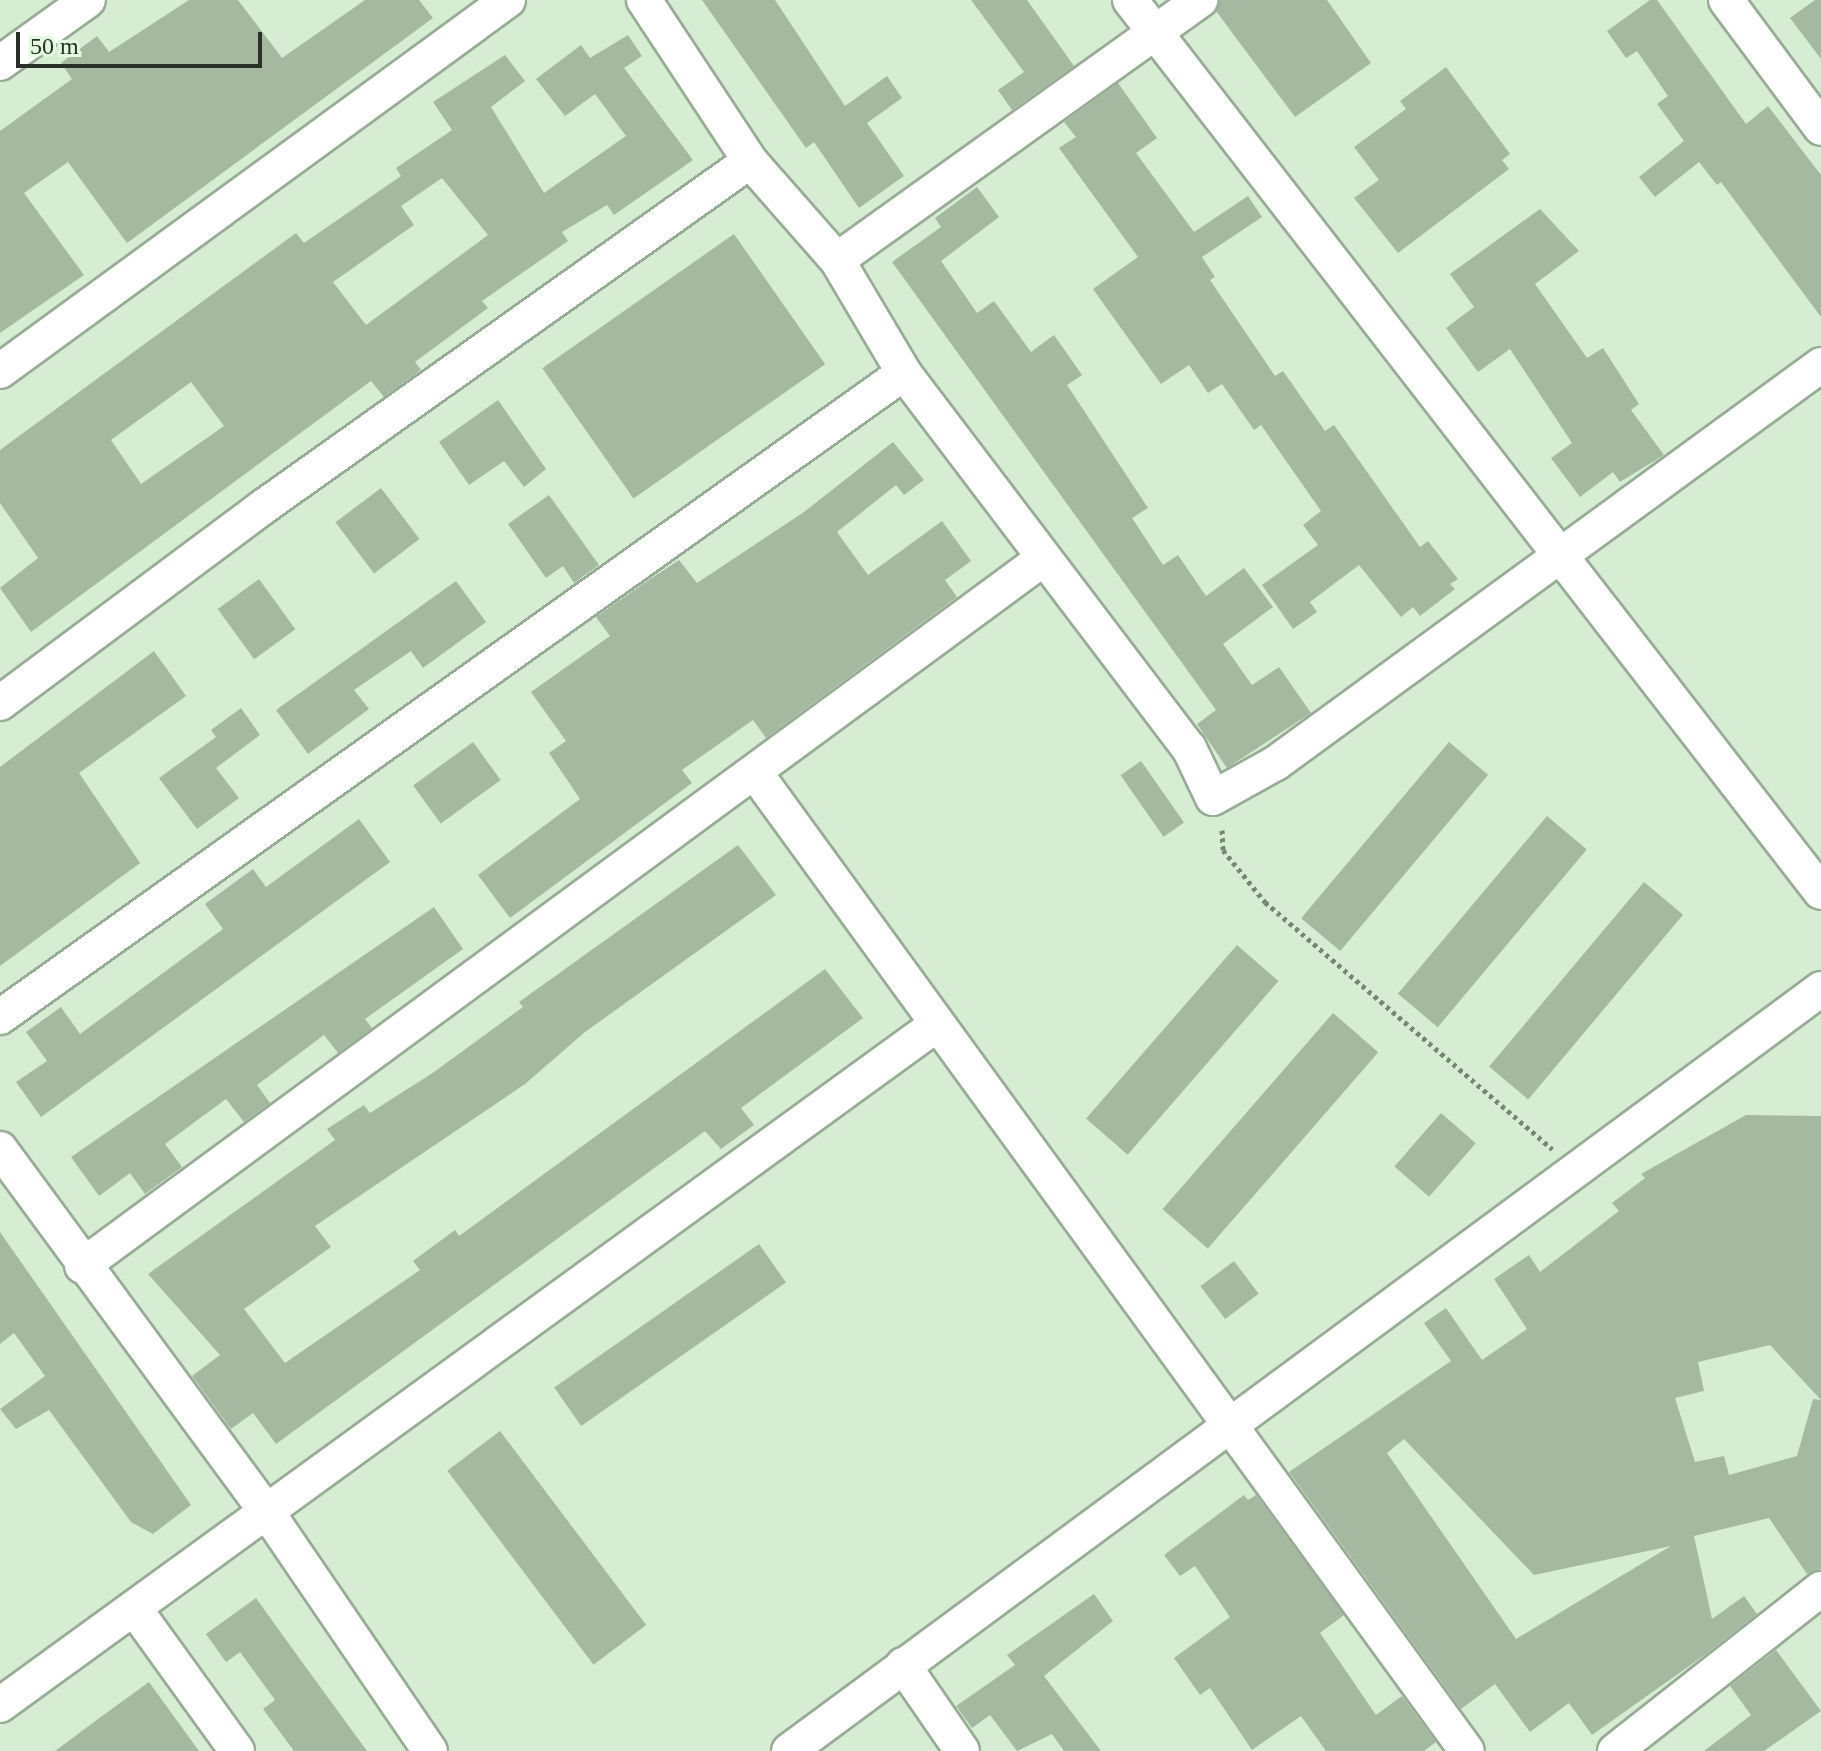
<!DOCTYPE html>
<html>
<head>
<meta charset="utf-8">
<style>
  body { margin:0 }
  #map { position:relative; width:1821px; height:1751px; overflow:hidden; background:#d6edd3; font-family:"Times New Roman",serif }
  div>[style] { position:absolute }
  .building>* { inset:0; background:#a4b9a0; transform-origin:0 0 }
  .path>* { height:5px; margin-top:-2.5px; transform-origin:0; background:repeating-linear-gradient(90deg,#778675 0 4px,transparent 0 8px) }
  .roads { filter:drop-shadow(2px 0 #97ac94) drop-shadow(-2px 0 #97ac94) drop-shadow(0 2px #97ac94) drop-shadow(0 -2px #97ac94) }
  .minor>* { height:34px; margin:-17px; padding:0 17px; transform-origin:17px; border-radius:17px; background:#fff }
  span { translate:-50% -50%; white-space:nowrap; text-align:center; line-height:1.15; -webkit-text-stroke:6px #e3fae0; paint-order:stroke }
  .scale { position:absolute; left:16px; top:32px; width:246px; height:36px; box-sizing:border-box; border:4px solid #283027; border-top:0; padding-left:10px; font-size:24px; line-height:28px; white-space:nowrap; color:#283027; -webkit-text-stroke:6px #e3fae0; paint-order:stroke }
</style>
</head>
<body>
<div id="map">
  <div class="building">
    <i style="clip-path:polygon(189px 0,238px 0,282px 58px,365px 0,419px 0,433px 18px,127px 243px,68px 162px,24px 193px,84px 275px,0 333px,0 131px,72px 79px,61px 63px,97px 36px,109px 52px)"></i>
    <i style="clip-path:polygon(702px 0,775px 0,845px 106px,887px 76px,902px 98px,867px 123px,904px 176px,859px 208px,814px 142px,806px 148px)"></i>
    <i style="clip-path:polygon(971px 0,1027px 0,1074px 66px,1012px 110px,998px 90px,1024px 72px)"></i>
    <i style="clip-path:polygon(1220px 0,1327px 0,1371px 63px,1295px 117px,1216px 11px)"></i>
    <i style="clip-path:polygon(1650px 0,1657px 0,1746px 124px,1768px 106px,1821px 175px,1821px 317px,1721px 182px,1717px 185px,1699px 162px,1655px 197px,1639px 177px,1684px 141px,1657px 104px,1668px 96px,1637px 51px,1626px 58px,1607px 31px)"></i>
    <i style="clip-path:polygon(1815px 0,1821px 0,1821px 59px,1790px 18px)"></i>
    <i style="clip-path:polygon(evenodd,628px 35px,642px 56px,624px 68px,693px 160px,614px 215px,607px 205px,562px 232px,568px 241px,482px 301px,488px 308px,415px 362px,421px 370px,384px 397px,371px 381px,31px 632px,0 588px,38px 558px,0 503px,0 450px,296px 233px,304px 243px,401px 176px,396px 168px,452px 130px,433px 102px,505px 55px,525px 81px,491px 107px,544px 193px,626px 136px,595px 94px,565px 116px,536px 79px,581px 45px,590px 58px,628px 35px,442px 178px,488px 235px,366px 325px,333px 282px,414px 225px,401px 206px,442px 178px,628px 35px,191px 382px,224px 426px,141px 484px,111px 440px,191px 382px)"></i>
    <i style="clip-path:polygon(1446px 67px,1510px 154px,1502px 160px,1509px 169px,1398px 253px,1354px 198px,1379px 180px,1354px 147px,1406px 109px,1400px 101px)"></i>
    <i style="clip-path:polygon(1118px 83px,1157px 138px,1136px 153px,1194px 232px,1248px 196px,1262px 217px,1202px 257px,1215px 277px,1210px 280px,1275px 376px,1283px 371px,1325px 431px,1334px 425px,1420px 547px,1428px 541px,1458px 579px,1450px 584px,1455px 589px,1420px 616px,1413px 607px,1401px 617px,1359px 565px,1310px 602px,1317px 612px,1293px 629px,1262px 585px,1318px 545px,1303px 525px,1321px 511px,1261px 425px,1254px 430px,1222px 384px,1208px 393px,1189px 365px,1161px 384px,1093px 289px,1138px 257px,1059px 148px,1076px 137px,1064px 122px)"></i>
    <i style="clip-path:polygon(977px 187px,999px 217px,941px 261px,977px 313px,994px 301px,1031px 352px,1054px 335px,1082px 375px,1067px 385px,1148px 508px,1132px 518px,1163px 565px,1178px 555px,1206px 596px,1244px 568px,1273px 607px,1223px 644px,1252px 685px,1279px 667px,1311px 713px,1227px 768px,1197px 724px,1216px 710px,892px 262px,941px 227px,935px 218px)"></i>
    <i style="clip-path:polygon(1540px 209px,1579px 251px,1535px 284px,1587px 358px,1603px 348px,1639px 404px,1631px 410px,1664px 455px,1620px 482px,1613px 472px,1580px 497px,1551px 458px,1572px 443px,1510px 349px,1478px 372px,1446px 328px,1474px 307px,1450px 274px)"></i>
    <i style="left:734px;top:234px;width:159px;height:234px;rotate:55deg"></i>
    <i style="clip-path:polygon(498px 400px,546px 469px,524px 487px,504px 461px,469px 485px,439px 442px)"></i>
    <i style="clip-path:polygon(893px 442px,924px 480px,904px 495px,896px 485px,837px 532px,868px 575px,942px 521px,971px 561px,945px 580px,957px 597px,766px 738px,753px 720px,682px 770px,692px 783px,510px 918px,478px 875px,580px 799px,549px 753px,566px 741px,531px 692px,610px 636px,596px 617px,647px 581px,679px 560px,697px 583px,804px 512px)"></i>
    <i style="left:381px;top:488px;width:64px;height:57px;rotate:53deg"></i>
    <i style="clip-path:polygon(549px 495px,599px 565px,574px 583px,563px 566px,546px 578px,508px 524px)"></i>
    <i style="left:259px;top:579px;width:62px;height:51px;rotate:54deg"></i>
    <i style="clip-path:polygon(456px 581px,486px 622px,423px 668px,411px 651px,354px 690px,369px 709px,308px 754px,276px 710px)"></i>
    <i style="clip-path:polygon(154px 651px,186px 696px,79px 773px,140px 863px,0 966px,0 767px)"></i>
    <i style="clip-path:polygon(241px 708px,260px 735px,216px 768px,239px 798px,197px 829px,159px 778px,216px 737px,211px 730px)"></i>
    <i style="left:473px;top:742px;width:47px;height:74px;rotate:54deg"></i>
    <i style="left:1449px;top:742px;width:51px;height:230px;rotate:40deg"></i>
    <i style="left:1141px;top:761px;width:75px;height:25px;rotate:55deg"></i>
    <i style="left:1547px;top:816px;width:52px;height:232px;rotate:40deg"></i>
    <i style="clip-path:polygon(359px 819px,390px 862px,41px 1117px,16px 1082px,47px 1061px,26px 1032px,61px 1007px,80px 1034px,223px 929px,205px 904px,253px 869px,266px 887px)"></i>
    <i style="clip-path:polygon(738px 845px,776px 895px,585px 1032px,525px 1084px,315px 1226px,331px 1247px,244px 1309px,285px 1363px,420px 1270px,413px 1261px,455px 1230px,459px 1236px,825px 969px,863px 1018px,741px 1108px,754px 1125px,721px 1149px,705px 1131px,276px 1444px,253px 1413px,231px 1429px,192px 1376px,220px 1355px,148px 1274px,335px 1140px,327px 1129px,364px 1105px,370px 1113px,434px 1072px,523px 1007px,519px 1002px)"></i>
    <i style="left:1644px;top:882px;width:51px;height:241px;rotate:40deg"></i>
    <i style="clip-path:polygon(434px 907px,463px 949px,365px 1019px,372px 1028px,338px 1053px,324px 1035px,257px 1085px,270px 1103px,244px 1122px,226px 1099px,165px 1144px,182px 1167px,145px 1194px,130px 1173px,99px 1196px,71px 1157px)"></i>
    <i style="left:1237px;top:945px;width:55px;height:230px;rotate:41deg"></i>
    <i style="left:1333px;top:1013px;width:60px;height:260px;rotate:41deg"></i>
    <i style="left:1441px;top:1113px;width:46px;height:71px;rotate:41deg"></i>
    <i style="clip-path:polygon(evenodd,1746px 1115px,1821px 1116px,1821px 1569px,1807px 1574px,1769px 1518px,1694px 1536px,1712px 1619px,1744px 1596px,1757px 1614px,1706px 1654px,1592px 1735px,1569px 1703px,1530px 1732px,1495px 1684px,1461px 1709px,1289px 1472px,1451px 1361px,1424px 1323px,1446px 1308px,1482px 1360px,1527px 1329px,1494px 1279px,1529px 1255px,1540px 1272px,1619px 1211px,1612px 1203px,1645px 1178px,1641px 1174px,1746px 1115px,1770px 1345px,1821px 1400px,1813px 1399px,1797px 1456px,1729px 1475px,1724px 1456px,1695px 1462px,1675px 1398px,1704px 1391px,1698px 1362px,1770px 1345px,1746px 1115px,1404px 1439px,1534px 1575px,1671px 1546px,1516px 1639px,1387px 1453px,1404px 1439px)"></i>
    <i style="clip-path:polygon(0 1232px,191px 1505px,153px 1534px,131px 1522px,49px 1410px,16px 1429px,0 1409px,45px 1376px,14px 1333px,0 1344px)"></i>
    <i style="left:759px;top:1244px;width:47px;height:250px;rotate:55deg"></i>
    <i style="left:1234px;top:1261px;width:41px;height:42px;rotate:53deg"></i>
    <i style="left:500px;top:1431px;width:243px;height:66px;rotate:53deg"></i>
    <i style="clip-path:polygon(1244px 1495px,1248px 1500px,1256px 1495px,1344px 1615px,1320px 1633px,1376px 1715px,1402px 1696px,1436px 1742px,1424px 1751px,1326px 1751px,1301px 1716px,1252px 1750px,1210px 1688px,1200px 1695px,1174px 1658px,1230px 1617px,1195px 1566px,1180px 1576px,1164px 1555px)"></i>
    <i style="clip-path:polygon(1094px 1594px,1113px 1621px,1044px 1676px,1101px 1751px,1064px 1751px,1052px 1734px,1017px 1751px,990px 1715px,972px 1728px,956px 1706px,1015px 1665px,1007px 1655px)"></i>
    <i style="clip-path:polygon(256px 1598px,302px 1662px,367px 1751px,294px 1751px,263px 1709px,275px 1700px,240px 1652px,226px 1662px,206px 1634px)"></i>
    <i style="clip-path:polygon(1776px 1650px,1821px 1711px,1764px 1751px,1704px 1751px,1751px 1715px,1730px 1686px)"></i>
    <i style="clip-path:polygon(149px 1682px,199px 1751px,55px 1751px,98px 1719px)"></i>
  </div>
  <div class="path">
    <i style="left:1222px;top:830px;width:20px;rotate:87deg"></i>
    <i style="left:1223px;top:850px;width:67px;rotate:51.1deg"></i>
    <i style="left:1265px;top:902px;width:379px;rotate:40.7deg"></i>
  </div>
  <div class="roads">
    <div class="minor">
      <i style="left:644px;top:0;width:193px;rotate:56.6deg"></i>
      <i style="left:750px;top:161px;width:132px;rotate:48.7deg"></i>
      <i style="left:837px;top:260px;width:131px;rotate:59.3deg"></i>
      <i style="left:904px;top:373px;width:471px;rotate:52.8deg"></i>
      <i style="left:1189px;top:748px;width:55px;rotate:64.4deg"></i>
      <i style="left:1213px;top:798px;width:72px;rotate:-29.1deg"></i>
      <i style="left:1276px;top:763px;width:675px;rotate:-36.14deg"></i>
      <i style="left:1130px;top:0;width:1128px;rotate:52.24deg"></i>
      <i style="left:1726px;top:0;width:159px;rotate:53.4deg"></i>
      <i style="left:0;top:63px;width:108px;rotate:-35.6deg"></i>
      <i style="left:837px;top:260px;width:447px;rotate:-35.6deg"></i>
      <i style="left:0;top:371px;width:629px;rotate:-36.14deg"></i>
      <i style="left:0;top:703px;width:328px;rotate:-36.7deg"></i>
      <i style="left:263px;top:507px;width:597px;rotate:-35.39deg"></i>
      <i style="left:756px;top:774px;width:1208px;rotate:53.96deg"></i>
      <i style="left:0;top:1017px;width:1110px;rotate:-35.47deg"></i>
      <i style="left:0;top:1149px;width:451px;rotate:53.7deg"></i>
      <i style="left:267px;top:1512px;width:289px;rotate:55.7deg"></i>
      <i style="left:82px;top:1266px;width:1194px;rotate:-36.35deg"></i>
      <i style="left:134px;top:1608px;width:176px;rotate:54.2deg"></i>
      <i style="left:903px;top:1665px;width:104px;rotate:55.5deg"></i>
      <i style="left:0;top:1705px;width:1157px;rotate:-36deg"></i>
      <i style="left:789px;top:1751px;width:1283px;rotate:-36.44deg"></i>
      <i style="left:1615px;top:1751px;width:262px;rotate:-38.2deg"></i>
    </div>
  </div>
  <div class="scale">50 m</div>
</div>
</body>
</html>
